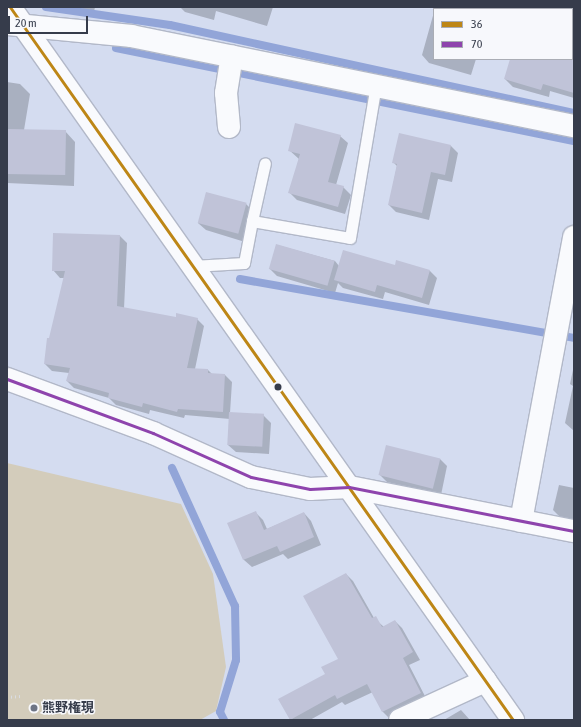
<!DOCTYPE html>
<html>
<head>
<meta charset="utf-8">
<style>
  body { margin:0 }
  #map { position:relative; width:581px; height:727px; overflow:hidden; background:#d4dcf0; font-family:"Asap Condensed","Noto Sans JP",sans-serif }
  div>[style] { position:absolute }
  .green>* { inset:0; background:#d3ccbb }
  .shadow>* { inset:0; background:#0003; transform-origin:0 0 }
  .stream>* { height:8px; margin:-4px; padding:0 4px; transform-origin:4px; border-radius:4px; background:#92a5d8 }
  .building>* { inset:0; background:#c0c3d8; transform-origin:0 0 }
  .path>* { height:2.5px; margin-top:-1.25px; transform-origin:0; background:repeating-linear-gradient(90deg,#d9dce2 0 1px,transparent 0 4px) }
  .roads { filter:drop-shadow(1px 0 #b2b8c8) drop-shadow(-1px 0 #b2b8c8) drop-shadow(0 1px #b2b8c8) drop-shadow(0 -1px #b2b8c8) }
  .service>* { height:11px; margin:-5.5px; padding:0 5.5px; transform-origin:5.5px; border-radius:5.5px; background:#f9fafd }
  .minor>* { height:22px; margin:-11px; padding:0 11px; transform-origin:11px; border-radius:11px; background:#f9fafd }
  .tertiary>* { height:22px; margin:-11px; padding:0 11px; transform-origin:11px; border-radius:11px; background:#f9fafd }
  .bus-1>* { height:3px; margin:-1.5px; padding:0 1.5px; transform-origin:1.5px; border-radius:1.5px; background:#bd8616 }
  .bus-2>* { height:3px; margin:-1.5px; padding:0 1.5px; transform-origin:1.5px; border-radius:1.5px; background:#8e44ad }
  .dots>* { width:11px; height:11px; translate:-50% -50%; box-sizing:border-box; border:2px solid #f7f8fc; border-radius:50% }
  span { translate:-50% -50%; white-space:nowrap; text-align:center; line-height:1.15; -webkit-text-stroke:3px #f7f8fc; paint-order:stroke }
  .poi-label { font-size:13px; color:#363c4b; font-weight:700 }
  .left { translate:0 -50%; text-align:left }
  .frame { position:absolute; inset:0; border:8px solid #363c4b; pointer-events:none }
  .legend { position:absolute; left:433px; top:8px; width:140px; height:52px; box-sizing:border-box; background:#f7f8fc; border:1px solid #aaadb5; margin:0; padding:5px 7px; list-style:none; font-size:12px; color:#363c4b }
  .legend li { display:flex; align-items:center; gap:8px; height:20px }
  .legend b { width:20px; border:1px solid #aaadb5 }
  .scale { position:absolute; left:8px; top:16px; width:80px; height:18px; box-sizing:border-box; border:2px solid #363c4b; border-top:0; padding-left:5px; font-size:12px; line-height:14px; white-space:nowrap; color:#363c4b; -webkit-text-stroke:3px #f7f8fc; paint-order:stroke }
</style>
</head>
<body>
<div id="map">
  <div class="green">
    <i style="clip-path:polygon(7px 463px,181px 504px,213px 574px,226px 667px,216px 711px,200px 720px,7px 720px)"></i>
  </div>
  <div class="shadow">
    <i style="clip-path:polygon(76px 7px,95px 7px,94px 12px)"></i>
    <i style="clip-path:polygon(180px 7px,273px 7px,267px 26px,216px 11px,214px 20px,185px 12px)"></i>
    <i style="left:436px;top:7px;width:65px;height:2px"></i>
    <i style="clip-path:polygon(563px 7px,574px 7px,574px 98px,550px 91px,549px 97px,513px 87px,505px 79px,511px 59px,572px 59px,572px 9px,563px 9px)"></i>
    <i style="clip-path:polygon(434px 12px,434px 59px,476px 59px,471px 75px,429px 63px,422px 55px)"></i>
    <i style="clip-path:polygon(7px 82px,20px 84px,30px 94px,24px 130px,65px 131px,75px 142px,74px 186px,7px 183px)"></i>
    <i style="clip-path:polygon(400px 134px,451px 146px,458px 153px,452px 182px,438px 179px,429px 220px,396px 212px,389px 205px,397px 166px,394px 163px)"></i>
    <i style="clip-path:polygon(340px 136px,348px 143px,336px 185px,343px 187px,351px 195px,345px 214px,297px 200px,290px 193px,299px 159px,289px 150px)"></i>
    <i style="clip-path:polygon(246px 204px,254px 212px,245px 242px,206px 230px,198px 223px)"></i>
    <i style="clip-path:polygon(54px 234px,120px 236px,127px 243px,124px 309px,176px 318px,197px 319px,204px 326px,195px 369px,208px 370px,212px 374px,225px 375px,232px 382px,230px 413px,263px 415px,271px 423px,269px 454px,236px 452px,228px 445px,230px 419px,185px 415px,184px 418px,150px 410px,149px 414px,116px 405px,109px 398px,74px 388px,67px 381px,69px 373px,52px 371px,45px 364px,65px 278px,60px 278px,53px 270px)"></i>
    <i style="clip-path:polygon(277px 245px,335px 261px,339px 266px,396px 266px,430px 271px,437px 278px,429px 305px,385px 292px,383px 299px,343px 288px,338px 283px,335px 293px,277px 276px,270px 269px)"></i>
    <i style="clip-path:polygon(574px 365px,574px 431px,565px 423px,573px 386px,570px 384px)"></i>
    <i style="clip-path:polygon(440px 459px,447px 466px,441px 495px,387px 482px,380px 475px)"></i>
    <i style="clip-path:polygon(559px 485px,574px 488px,574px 521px,561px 518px,553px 510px)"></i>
    <i style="clip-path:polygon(255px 512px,263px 520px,267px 529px,304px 513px,311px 521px,321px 545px,288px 559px,283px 554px,252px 567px,244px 560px,229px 524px)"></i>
    <i style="clip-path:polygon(346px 574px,353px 581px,374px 618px,384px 627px,395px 621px,402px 628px,420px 660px,409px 665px,427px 700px,390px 719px,382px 711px,373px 692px,345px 705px,342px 702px,310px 720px,291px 720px,340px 659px)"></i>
    <i style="clip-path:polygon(461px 710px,470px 720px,444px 720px)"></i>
  </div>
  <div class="stream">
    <i style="left:46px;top:7px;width:125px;rotate:8.3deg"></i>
    <i style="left:170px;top:25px;width:413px;rotate:12.3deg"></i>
    <i style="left:116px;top:48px;width:467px;rotate:11.5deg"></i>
    <i style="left:240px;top:279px;width:339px;rotate:10deg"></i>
    <i style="left:172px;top:468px;width:152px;rotate:65.5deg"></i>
    <i style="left:235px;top:606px;width:54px;rotate:88.9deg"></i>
    <i style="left:236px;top:660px;width:54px;rotate:107.1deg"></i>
    <i style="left:220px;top:712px;width:9px;rotate:63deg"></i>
  </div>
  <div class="building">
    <i style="clip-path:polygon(510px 59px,574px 59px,574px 93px,543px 84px,541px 90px,504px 79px)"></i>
    <i style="clip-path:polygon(295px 123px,341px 135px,328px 182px,344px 186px,338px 207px,288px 193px,300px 154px,288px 151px)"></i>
    <i style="left:7px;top:129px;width:59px;height:45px;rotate:1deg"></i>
    <i style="clip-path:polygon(399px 133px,451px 145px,445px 175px,431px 172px,422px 213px,388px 205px,397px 164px,392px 163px)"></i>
    <i style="left:206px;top:192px;width:42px;height:32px;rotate:15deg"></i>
    <i style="clip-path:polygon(53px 233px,120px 235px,117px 306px,176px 317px,176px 313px,198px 318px,187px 368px,208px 369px,208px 373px,225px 374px,223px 412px,178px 409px,177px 412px,143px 403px,142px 407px,108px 398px,109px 393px,66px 381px,70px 368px,44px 364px,47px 338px,49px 338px,65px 271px,52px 271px)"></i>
    <i style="left:276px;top:244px;width:61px;height:26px;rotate:16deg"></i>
    <i style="clip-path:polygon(343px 250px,395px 265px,396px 260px,430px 270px,422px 298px,377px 285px,375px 292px,334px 280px)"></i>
    <i style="left:229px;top:412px;width:35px;height:33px;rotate:3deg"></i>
    <i style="left:386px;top:445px;width:56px;height:31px;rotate:14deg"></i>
    <i style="clip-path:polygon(256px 511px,264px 530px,304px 512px,314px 537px,280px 552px,277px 546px,243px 560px,227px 523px)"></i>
    <i style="clip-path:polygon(346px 573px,372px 618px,376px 616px,382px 627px,395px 620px,413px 652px,403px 658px,421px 693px,382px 712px,367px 684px,337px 699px,335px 695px,290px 720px,278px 699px,325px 674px,321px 667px,338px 659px,303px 596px)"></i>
  </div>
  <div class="path">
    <i style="left:7px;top:697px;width:14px;rotate:-4deg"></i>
  </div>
  <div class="roads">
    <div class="service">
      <i style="left:252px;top:221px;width:59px;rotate:-77.4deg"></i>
      <i style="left:192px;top:266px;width:52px;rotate:-3.3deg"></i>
      <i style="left:244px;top:263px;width:43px;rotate:-79.2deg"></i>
      <i style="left:252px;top:221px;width:99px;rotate:9.8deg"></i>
      <i style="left:350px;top:238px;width:155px;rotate:-80.4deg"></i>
    </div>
    <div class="minor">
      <i style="left:7px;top:24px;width:125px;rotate:5.5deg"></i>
      <i style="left:131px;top:36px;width:452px;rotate:11.5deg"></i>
      <i style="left:229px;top:127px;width:34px;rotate:-95deg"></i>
      <i style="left:226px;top:93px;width:37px;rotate:-81deg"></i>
      <i style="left:7px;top:379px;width:156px;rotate:20.3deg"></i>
      <i style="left:153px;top:433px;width:107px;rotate:24.2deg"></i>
      <i style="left:251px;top:477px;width:60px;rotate:11.5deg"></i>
      <i style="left:310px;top:489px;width:39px;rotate:-3deg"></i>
      <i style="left:349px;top:487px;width:229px;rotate:11.1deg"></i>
      <i style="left:521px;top:521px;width:289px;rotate:-79.4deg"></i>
      <i style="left:400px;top:720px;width:94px;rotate:-24.6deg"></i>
    </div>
    <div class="tertiary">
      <i style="left:10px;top:7px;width:873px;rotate:54.8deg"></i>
    </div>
  </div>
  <div class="bus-1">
    <i style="left:10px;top:7px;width:873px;rotate:54.8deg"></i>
  </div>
  <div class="bus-2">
    <i style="left:7px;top:379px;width:156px;rotate:20.3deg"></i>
    <i style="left:153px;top:433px;width:107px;rotate:24.2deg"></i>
    <i style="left:251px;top:477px;width:60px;rotate:11.5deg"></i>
    <i style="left:310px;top:489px;width:39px;rotate:-3deg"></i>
    <i style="left:349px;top:487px;width:229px;rotate:11.1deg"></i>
  </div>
  <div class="dots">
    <i style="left:278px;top:387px;background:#363c4b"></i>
    <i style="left:34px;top:708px;background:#6d7485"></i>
  </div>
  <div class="poi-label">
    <span class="left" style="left:42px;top:708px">熊野権現</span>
  </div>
  <div class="frame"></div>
  <ul class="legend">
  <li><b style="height:5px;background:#bd8616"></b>36</li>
  <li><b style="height:5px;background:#8e44ad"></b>70</li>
  </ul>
  <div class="scale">20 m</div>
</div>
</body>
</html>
